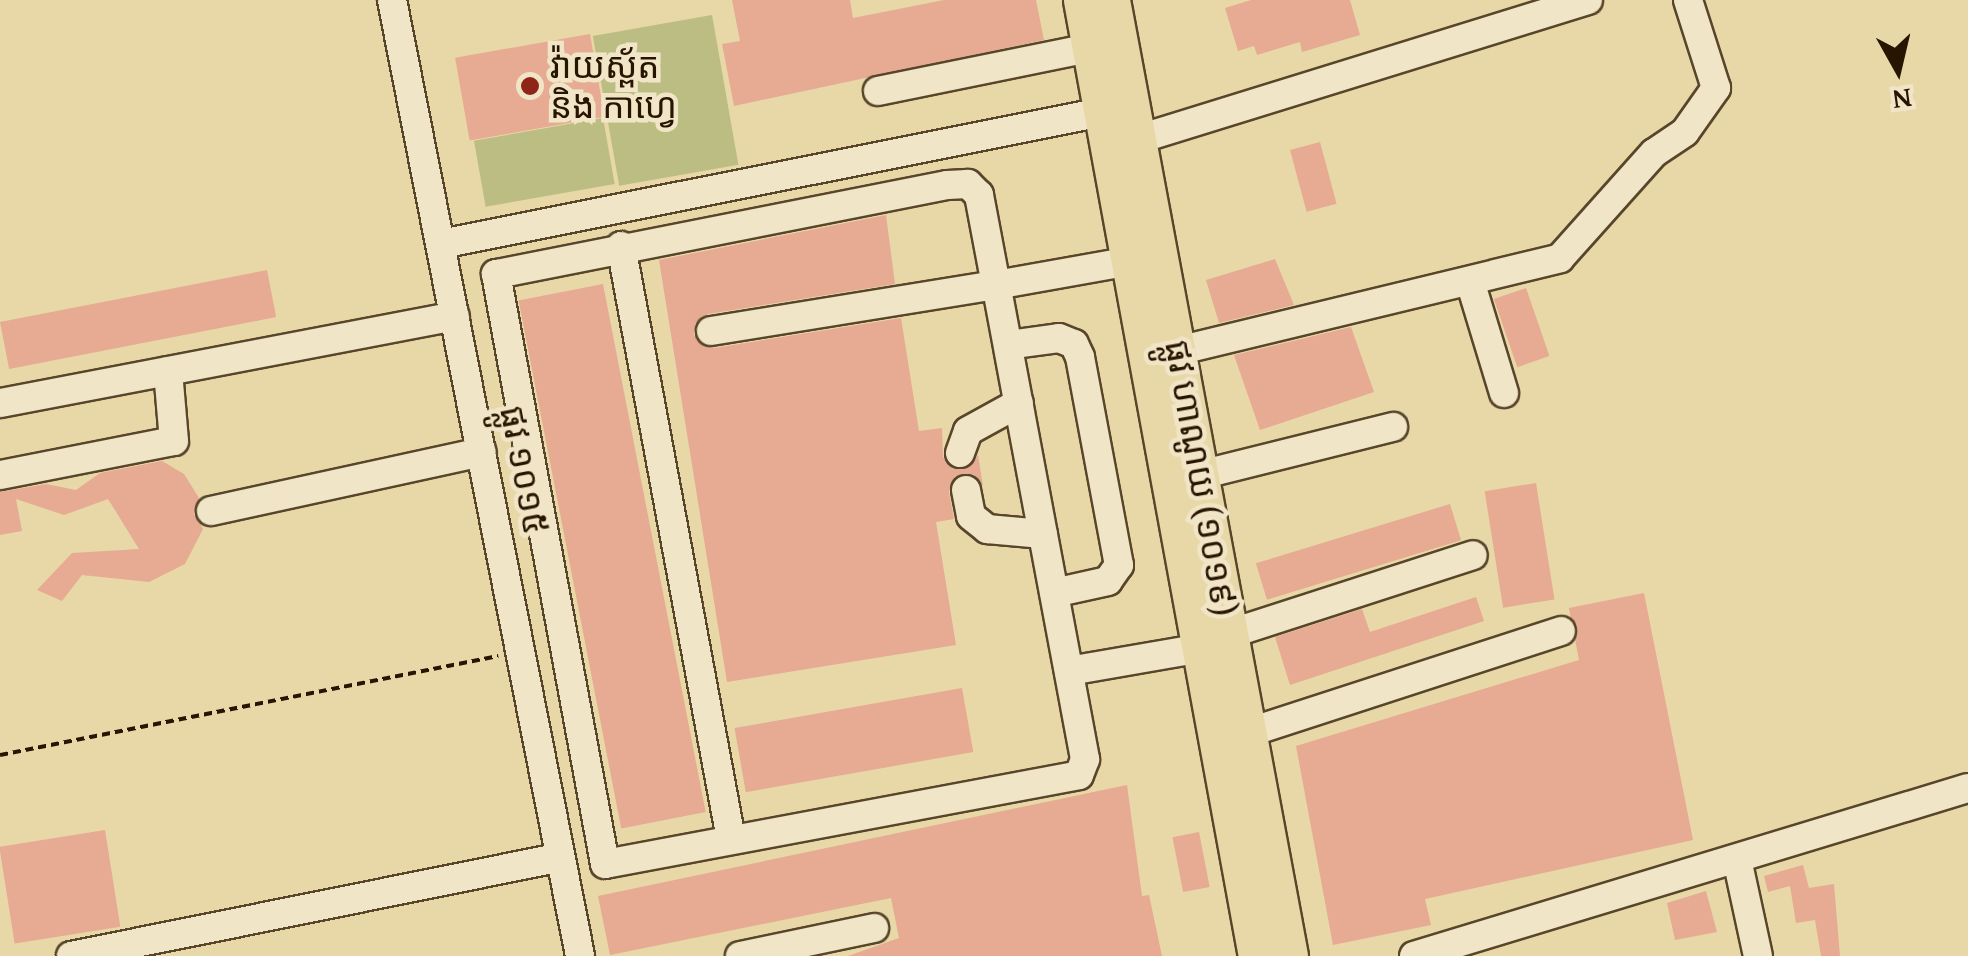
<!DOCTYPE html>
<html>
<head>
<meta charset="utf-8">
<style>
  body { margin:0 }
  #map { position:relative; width:1968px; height:956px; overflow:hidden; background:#e8d7a7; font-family:"Gentium Book Plus","Noto Sans Khmer",serif }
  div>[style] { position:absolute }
  .green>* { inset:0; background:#bbbd83; transform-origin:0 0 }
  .building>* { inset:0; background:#e6ab92; transform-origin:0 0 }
  .path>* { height:4px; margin-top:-2px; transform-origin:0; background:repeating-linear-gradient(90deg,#281501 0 8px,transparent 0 13px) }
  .roads { filter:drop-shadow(2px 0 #58462a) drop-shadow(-2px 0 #58462a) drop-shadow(0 2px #58462a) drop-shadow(0 -2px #58462a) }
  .minor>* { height:28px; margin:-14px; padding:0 14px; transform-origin:14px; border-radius:14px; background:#f0e5c6 }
  .major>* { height:35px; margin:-17.5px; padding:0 17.5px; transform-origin:17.5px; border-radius:17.5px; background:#e8d7a7 }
  .dots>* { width:28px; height:28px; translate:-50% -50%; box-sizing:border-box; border:5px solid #f0e5c6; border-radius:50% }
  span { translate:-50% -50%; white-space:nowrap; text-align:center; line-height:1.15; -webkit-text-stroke:9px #f0e5c6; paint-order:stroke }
  .poi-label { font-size:35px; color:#281501 }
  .left { translate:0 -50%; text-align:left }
  .street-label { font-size:35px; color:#281501 }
  .north { position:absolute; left:1848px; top:20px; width:100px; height:100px; -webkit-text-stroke:8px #f0e5c6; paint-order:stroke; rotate:172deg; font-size:28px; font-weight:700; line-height:40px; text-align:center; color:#281501 }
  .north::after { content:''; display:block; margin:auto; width:35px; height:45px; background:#281501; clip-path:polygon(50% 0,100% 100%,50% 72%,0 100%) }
</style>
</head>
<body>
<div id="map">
  <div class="green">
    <i style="left:712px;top:15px;width:152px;height:121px;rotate:80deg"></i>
    <i style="left:603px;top:118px;width:67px;height:131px;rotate:80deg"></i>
  </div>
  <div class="building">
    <i style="clip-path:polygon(732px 0,850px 0,853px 18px,944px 0,1036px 0,1044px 40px,734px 106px,722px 44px,740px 41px)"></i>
    <i style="clip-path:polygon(1251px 0,1350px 0,1360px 35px,1302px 52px,1300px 42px,1257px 55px,1254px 46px,1238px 51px,1225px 8px)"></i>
    <i style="left:590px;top:34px;width:84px;height:137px;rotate:80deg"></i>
    <i style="left:1320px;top:142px;width:64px;height:31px;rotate:75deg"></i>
    <i style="clip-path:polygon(886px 215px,895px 284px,708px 314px,695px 324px,694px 335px,714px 348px,901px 318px,919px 431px,942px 428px,943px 457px,953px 469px,970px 467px,978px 455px,983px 486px,973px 474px,955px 476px,949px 492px,954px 519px,936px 522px,956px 645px,727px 682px,659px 260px)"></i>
    <i style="clip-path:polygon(1275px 259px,1294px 305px,1219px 323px,1206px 280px)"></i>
    <i style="left:267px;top:270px;width:48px;height:272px;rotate:79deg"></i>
    <i style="left:603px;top:284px;width:538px;height:86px;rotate:79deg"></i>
    <i style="left:1526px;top:288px;width:72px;height:34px;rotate:71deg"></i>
    <i style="clip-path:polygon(1351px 327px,1374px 392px,1260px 430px,1234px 355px)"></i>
    <i style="clip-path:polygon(162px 461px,184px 474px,199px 498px,194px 514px,203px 529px,185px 564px,149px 582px,82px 575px,62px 601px,37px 590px,72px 553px,139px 549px,108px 499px,64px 515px,16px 499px,22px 531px,0 535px,0 492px,46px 484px,76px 490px,100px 473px)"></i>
    <i style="left:1536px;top:483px;width:118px;height:52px;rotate:81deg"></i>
    <i style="left:1450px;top:504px;width:38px;height:203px;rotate:73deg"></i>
    <i style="clip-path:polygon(1644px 593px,1693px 840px,1425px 899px,1431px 925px,1333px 945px,1296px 746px,1579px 660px,1569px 608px)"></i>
    <i style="clip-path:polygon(1476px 597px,1484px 621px,1290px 685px,1275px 637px,1362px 609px,1370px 632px)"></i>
    <i style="left:962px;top:688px;width:65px;height:231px;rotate:80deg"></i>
    <i style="clip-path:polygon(1127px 785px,1142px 896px,1149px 895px,1162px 956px,848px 956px,899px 938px,891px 898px,610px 955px,598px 896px)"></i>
    <i style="left:105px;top:830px;width:98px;height:107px;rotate:81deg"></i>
    <i style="left:1199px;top:832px;width:56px;height:27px;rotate:79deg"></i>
    <i style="clip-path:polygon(1803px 865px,1809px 888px,1834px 884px,1840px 956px,1821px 956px,1815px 920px,1796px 923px,1790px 886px,1768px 892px,1764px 876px)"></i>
    <i style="clip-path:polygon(1706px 891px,1717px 932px,1675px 940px,1667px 903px)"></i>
  </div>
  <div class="path">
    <i style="left:0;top:755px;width:508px;rotate:-11.24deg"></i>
  </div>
  <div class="roads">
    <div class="minor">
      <i style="left:392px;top:0;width:974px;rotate:78.87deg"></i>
      <i style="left:878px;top:91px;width:216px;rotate:-11.5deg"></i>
      <i style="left:1139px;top:139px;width:470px;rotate:-17.2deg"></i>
      <i style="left:441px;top:244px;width:674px;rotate:-11.29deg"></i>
      <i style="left:621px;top:246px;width:603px;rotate:79.49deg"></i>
      <i style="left:1470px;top:281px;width:117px;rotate:73.1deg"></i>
      <i style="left:711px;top:331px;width:289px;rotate:-9.2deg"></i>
      <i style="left:996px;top:285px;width:92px;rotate:-100.7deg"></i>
      <i style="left:979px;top:195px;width:16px;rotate:-135deg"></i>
      <i style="left:968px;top:184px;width:21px;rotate:177deg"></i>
      <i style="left:947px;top:185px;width:460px;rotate:168.8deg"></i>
      <i style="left:496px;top:274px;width:600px;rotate:79.53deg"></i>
      <i style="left:605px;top:864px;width:482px;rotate:-10.6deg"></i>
      <i style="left:1079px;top:775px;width:17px;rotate:-69deg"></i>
      <i style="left:1085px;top:759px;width:482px;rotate:-100.6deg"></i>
      <i style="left:996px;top:285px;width:154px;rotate:-10.1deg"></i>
      <i style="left:1008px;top:345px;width:51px;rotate:-7.8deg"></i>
      <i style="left:1059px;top:338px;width:16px;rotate:22deg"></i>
      <i style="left:1074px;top:344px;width:14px;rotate:65deg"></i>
      <i style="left:1080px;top:357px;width:212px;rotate:79.4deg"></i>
      <i style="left:1119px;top:565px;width:19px;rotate:125deg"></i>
      <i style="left:1108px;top:581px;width:55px;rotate:167.5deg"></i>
      <i style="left:1177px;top:351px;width:394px;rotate:-13.6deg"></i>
      <i style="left:1560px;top:258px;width:141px;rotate:-48.2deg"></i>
      <i style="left:1654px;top:153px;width:37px;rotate:-34deg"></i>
      <i style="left:1685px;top:132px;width:54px;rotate:-54.8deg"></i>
      <i style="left:1716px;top:88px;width:92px;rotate:-107.7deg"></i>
      <i style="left:0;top:403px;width:463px;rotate:-10.8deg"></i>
      <i style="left:960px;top:453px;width:23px;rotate:-70deg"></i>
      <i style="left:968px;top:431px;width:58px;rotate:-28.8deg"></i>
      <i style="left:0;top:475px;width:177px;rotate:-11.1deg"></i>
      <i style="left:174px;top:441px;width:70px;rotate:-94.9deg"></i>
      <i style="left:1200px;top:475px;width:199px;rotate:-14deg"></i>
      <i style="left:966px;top:490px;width:26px;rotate:79deg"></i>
      <i style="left:971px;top:516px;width:21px;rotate:39deg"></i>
      <i style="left:987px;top:529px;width:56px;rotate:5.1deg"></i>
      <i style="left:211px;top:511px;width:277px;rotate:-12.3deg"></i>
      <i style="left:1229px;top:634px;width:256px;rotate:-17.9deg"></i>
      <i style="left:1069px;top:671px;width:153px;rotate:-9.8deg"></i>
      <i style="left:1247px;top:733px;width:330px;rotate:-18deg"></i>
      <i style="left:1737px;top:859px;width:99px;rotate:77.8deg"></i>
      <i style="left:71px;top:956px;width:499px;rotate:-11.4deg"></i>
      <i style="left:740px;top:956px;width:137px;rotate:-11.8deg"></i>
      <i style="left:1414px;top:956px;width:579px;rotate:-16.87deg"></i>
    </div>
    <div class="major">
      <i style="left:1081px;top:0;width:972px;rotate:79.63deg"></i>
      <i style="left:1112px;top:0;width:972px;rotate:79.45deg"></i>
    </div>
  </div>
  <div class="dots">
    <i style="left:530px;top:86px;background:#8f2418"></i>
  </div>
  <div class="poi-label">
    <span class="left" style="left:550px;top:86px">វ៉ាយស្ព័ត<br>និង កាហ្វេ</span>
  </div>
  <div class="street-label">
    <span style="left:524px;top:470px;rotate:79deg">ផ្លូវ ១០១៥</span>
    <span style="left:1201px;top:478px;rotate:80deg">ផ្លូវ ហាណូយ (១០១៩)</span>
  </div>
  <div class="north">N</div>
</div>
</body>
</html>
